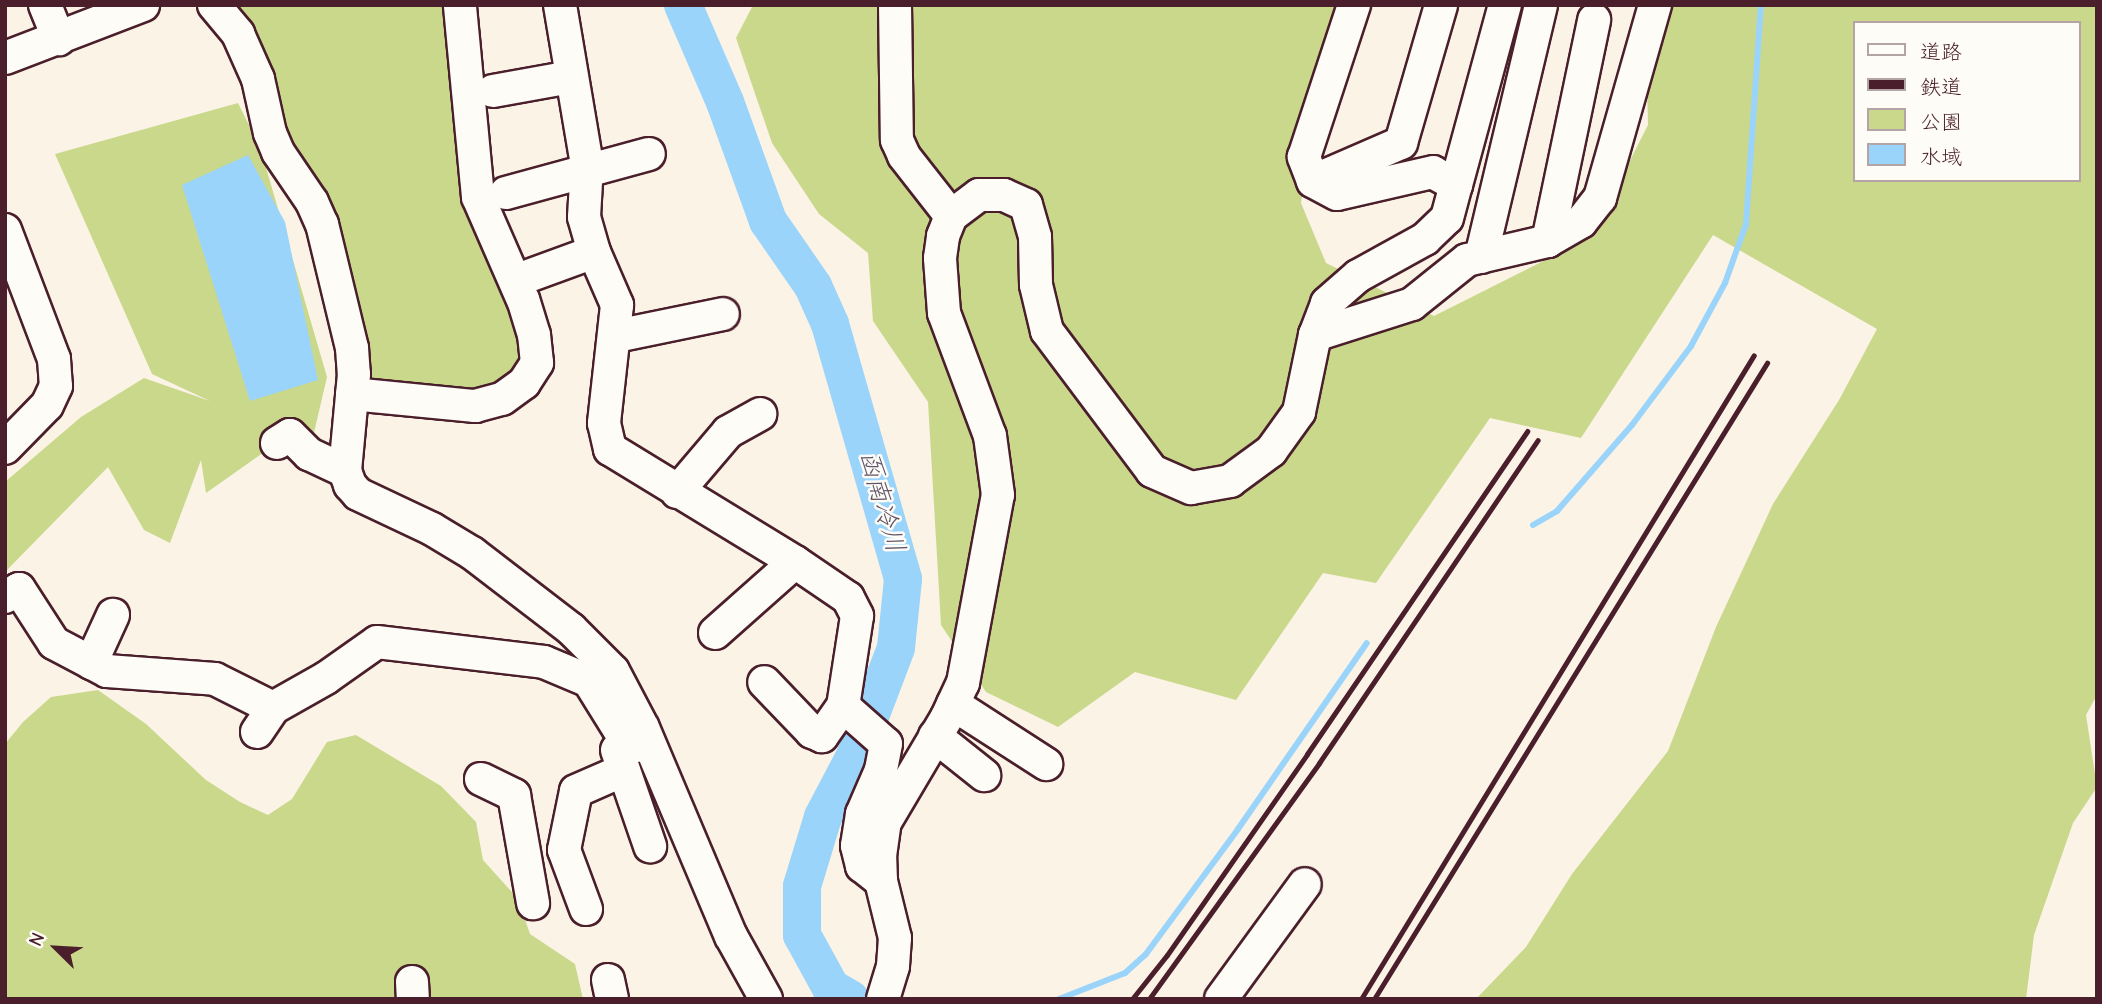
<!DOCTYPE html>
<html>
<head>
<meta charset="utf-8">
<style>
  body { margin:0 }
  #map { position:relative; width:2102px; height:1004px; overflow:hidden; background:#fbf3e6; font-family:"Comic Neue","Klee One",sans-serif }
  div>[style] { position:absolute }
  .green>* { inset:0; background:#cad88c }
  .water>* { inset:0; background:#9ad4fa }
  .stream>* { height:6px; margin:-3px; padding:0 3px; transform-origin:3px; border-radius:3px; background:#9ad4fa }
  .river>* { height:38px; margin:-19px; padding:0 19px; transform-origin:19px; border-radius:19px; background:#9ad4fa }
  .roads { filter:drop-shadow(2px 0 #4a1f2b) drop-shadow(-2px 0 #4a1f2b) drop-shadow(0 2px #4a1f2b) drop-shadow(0 -2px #4a1f2b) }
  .minor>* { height:32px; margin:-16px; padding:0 16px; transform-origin:16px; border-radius:16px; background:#fdfcf7 }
  .rail>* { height:5px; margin:-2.5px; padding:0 2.5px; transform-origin:2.5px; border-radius:2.5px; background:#4a1f2b }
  span { translate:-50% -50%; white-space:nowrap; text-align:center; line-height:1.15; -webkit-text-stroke:5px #fdfcf7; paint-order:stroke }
  .water-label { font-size:26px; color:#625569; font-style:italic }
  .frame { position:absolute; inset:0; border:7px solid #4a1f2b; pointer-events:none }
  .legend { position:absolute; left:1853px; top:21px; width:228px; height:161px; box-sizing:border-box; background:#fdfcf7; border:2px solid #b5a4a5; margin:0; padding:9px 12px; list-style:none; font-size:21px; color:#4a1f2b }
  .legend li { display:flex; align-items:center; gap:14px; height:35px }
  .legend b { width:35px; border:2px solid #b5a4a5 }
  .north { position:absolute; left:21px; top:913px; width:70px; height:70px; -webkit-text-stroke:5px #fdfcf7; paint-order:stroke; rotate:294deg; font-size:19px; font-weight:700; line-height:28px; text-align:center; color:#4a1f2b }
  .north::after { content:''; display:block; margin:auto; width:24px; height:32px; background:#4a1f2b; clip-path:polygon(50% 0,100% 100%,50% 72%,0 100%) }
</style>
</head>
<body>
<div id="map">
  <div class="green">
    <i style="clip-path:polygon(212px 5px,457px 5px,466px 71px,519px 316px,527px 371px,475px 406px,353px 382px,320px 195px,266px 92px)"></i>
    <i style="clip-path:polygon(evenodd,753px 5px,1340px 5px,1323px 47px,1301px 203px,1326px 263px,1434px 316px,1591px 237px,1648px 125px,1645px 5px,2097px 5px,2097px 695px,2086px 715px,2097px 787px,2073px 823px,2034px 935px,2026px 999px,1476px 999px,1526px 947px,1572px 874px,1668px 751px,1716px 627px,1773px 504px,1839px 400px,1877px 329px,1713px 235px,1581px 438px,1490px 418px,1376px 583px,1323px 573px,1236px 700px,1135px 672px,1058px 727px,986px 692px,941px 625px,928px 402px,873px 321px,868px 253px,819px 214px,772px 143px,736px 38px,753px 5px,1855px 23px,2079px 23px,2079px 180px,1855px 180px,1855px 23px)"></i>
    <i style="clip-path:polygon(238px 103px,260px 147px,327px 377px,309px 454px,277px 443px,206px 493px,201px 460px,170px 543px,144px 530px,108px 467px,5px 572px,5px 482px,81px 417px,144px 378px,210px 401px,152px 374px,55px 154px)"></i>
    <i style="clip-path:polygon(98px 690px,146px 724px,206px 780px,240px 802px,268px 815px,292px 799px,327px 742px,356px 735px,441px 786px,476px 822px,483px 860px,518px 899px,530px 934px,575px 964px,583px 999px,5px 999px,5px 744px,23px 722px,51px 697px)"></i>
  </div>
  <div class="water">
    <i style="clip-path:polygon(248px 155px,285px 222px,318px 380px,250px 401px,182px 185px)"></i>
  </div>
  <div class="stream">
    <i style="left:1533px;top:525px;width:28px;rotate:-30deg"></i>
    <i style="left:1557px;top:511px;width:114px;rotate:-48.9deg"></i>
    <i style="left:1632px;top:425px;width:99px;rotate:-53.2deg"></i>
    <i style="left:1691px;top:346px;width:72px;rotate:-61.6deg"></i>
    <i style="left:1725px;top:283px;width:63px;rotate:-70.4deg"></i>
    <i style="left:1746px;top:224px;width:220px;rotate:-86.1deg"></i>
    <i style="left:1059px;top:999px;width:71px;rotate:-21.5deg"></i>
    <i style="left:1125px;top:973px;width:28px;rotate:-42deg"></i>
    <i style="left:1146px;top:954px;width:155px;rotate:-53.6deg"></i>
    <i style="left:1238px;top:829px;width:226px;rotate:-55.3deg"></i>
  </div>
  <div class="river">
    <i style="left:683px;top:5px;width:106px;rotate:66.6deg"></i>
    <i style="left:725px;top:102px;width:127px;rotate:70.1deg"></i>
    <i style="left:768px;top:221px;width:79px;rotate:55.3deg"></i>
    <i style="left:813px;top:286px;width:42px;rotate:65.9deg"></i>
    <i style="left:830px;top:324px;width:265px;rotate:74deg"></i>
    <i style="left:903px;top:579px;width:69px;rotate:95.8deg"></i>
    <i style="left:896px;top:648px;width:116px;rotate:110.8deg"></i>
    <i style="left:855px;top:756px;width:69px;rotate:117.7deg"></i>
    <i style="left:823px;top:817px;width:72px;rotate:106.9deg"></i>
    <i style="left:802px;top:886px;width:49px;rotate:90deg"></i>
    <i style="left:802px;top:935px;width:60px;rotate:61.3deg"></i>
    <i style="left:831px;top:988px;width:22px;rotate:30deg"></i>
  </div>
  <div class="roads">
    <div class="minor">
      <i style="left:45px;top:5px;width:37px;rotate:68deg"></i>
      <i style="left:214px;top:5px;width:38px;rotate:50deg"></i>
      <i style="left:238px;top:34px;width:49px;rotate:66deg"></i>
      <i style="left:258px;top:79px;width:55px;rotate:77.5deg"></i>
      <i style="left:270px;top:133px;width:21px;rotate:67deg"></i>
      <i style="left:278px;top:152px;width:60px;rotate:55.8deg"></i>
      <i style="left:312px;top:202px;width:24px;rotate:66deg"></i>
      <i style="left:322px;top:224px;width:128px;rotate:76.4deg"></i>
      <i style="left:352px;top:348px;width:26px;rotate:86deg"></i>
      <i style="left:354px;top:374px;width:97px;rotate:95.3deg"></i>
      <i style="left:345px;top:471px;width:15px;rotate:70deg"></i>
      <i style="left:350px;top:485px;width:12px;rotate:48deg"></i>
      <i style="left:358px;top:494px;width:82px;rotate:25.3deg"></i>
      <i style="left:432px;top:529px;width:47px;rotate:31deg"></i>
      <i style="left:472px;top:553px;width:125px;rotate:37.5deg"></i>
      <i style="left:571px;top:629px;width:59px;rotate:45deg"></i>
      <i style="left:613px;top:671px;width:64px;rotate:62.2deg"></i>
      <i style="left:643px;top:728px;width:226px;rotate:67.1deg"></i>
      <i style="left:731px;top:936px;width:72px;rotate:60.9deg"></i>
      <i style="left:560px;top:5px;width:162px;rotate:80.4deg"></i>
      <i style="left:587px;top:165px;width:52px;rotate:93.3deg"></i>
      <i style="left:584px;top:217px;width:36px;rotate:74deg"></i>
      <i style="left:594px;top:252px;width:58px;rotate:66.5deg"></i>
      <i style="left:617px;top:305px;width:119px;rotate:96.3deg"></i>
      <i style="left:604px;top:423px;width:27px;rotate:77deg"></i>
      <i style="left:610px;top:449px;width:217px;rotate:31.4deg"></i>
      <i style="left:795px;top:562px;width:64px;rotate:34.2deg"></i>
      <i style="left:848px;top:598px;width:20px;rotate:63deg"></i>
      <i style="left:857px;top:616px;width:91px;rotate:98.8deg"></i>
      <i style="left:843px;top:706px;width:37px;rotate:125deg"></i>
      <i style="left:822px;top:736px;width:11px;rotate:-158deg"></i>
      <i style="left:812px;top:732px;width:69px;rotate:-133.8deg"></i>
      <i style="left:895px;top:5px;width:135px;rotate:89.2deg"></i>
      <i style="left:897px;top:140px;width:17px;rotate:66deg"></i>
      <i style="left:904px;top:156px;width:76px;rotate:51.9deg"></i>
      <i style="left:5px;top:58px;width:148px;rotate:-21deg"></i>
      <i style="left:493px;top:91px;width:79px;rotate:-10.2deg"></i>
      <i style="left:1313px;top:181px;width:96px;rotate:-23.4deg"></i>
      <i style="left:1401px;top:143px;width:144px;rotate:-73.8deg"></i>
      <i style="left:1456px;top:185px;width:187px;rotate:-74.8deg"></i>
      <i style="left:506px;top:193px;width:148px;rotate:-15.3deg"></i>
      <i style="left:5px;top:230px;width:138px;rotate:69.2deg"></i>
      <i style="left:54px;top:359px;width:27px;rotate:86deg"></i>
      <i style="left:56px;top:386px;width:21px;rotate:115deg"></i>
      <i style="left:47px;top:405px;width:60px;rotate:134.3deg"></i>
      <i style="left:1548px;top:241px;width:226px;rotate:-78.2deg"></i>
      <i style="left:1481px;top:257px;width:259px;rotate:-76.6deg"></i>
      <i style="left:531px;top:275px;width:67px;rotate:-20.1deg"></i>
      <i style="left:1315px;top:335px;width:102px;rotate:-17.7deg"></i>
      <i style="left:1412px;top:304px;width:70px;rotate:-38.7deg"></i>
      <i style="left:1467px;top:260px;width:83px;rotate:-13.2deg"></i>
      <i style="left:1548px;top:241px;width:38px;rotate:-30deg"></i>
      <i style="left:1581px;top:222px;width:31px;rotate:-52deg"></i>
      <i style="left:1600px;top:198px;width:201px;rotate:-74.1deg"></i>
      <i style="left:616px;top:336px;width:109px;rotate:-11.6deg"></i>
      <i style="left:352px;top:394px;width:124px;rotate:5.6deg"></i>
      <i style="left:475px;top:406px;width:28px;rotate:-15deg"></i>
      <i style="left:502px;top:399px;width:27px;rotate:-36deg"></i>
      <i style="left:524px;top:383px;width:24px;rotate:-57deg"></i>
      <i style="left:537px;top:363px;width:28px;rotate:-96deg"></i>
      <i style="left:534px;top:335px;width:37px;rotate:-107deg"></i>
      <i style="left:523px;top:300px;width:112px;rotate:-113.6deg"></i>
      <i style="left:478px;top:197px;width:193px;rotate:-95.4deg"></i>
      <i style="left:277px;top:443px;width:15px;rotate:-32deg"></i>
      <i style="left:290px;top:435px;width:27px;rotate:45deg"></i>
      <i style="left:309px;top:454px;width:40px;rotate:25deg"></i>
      <i style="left:677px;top:492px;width:79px;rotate:-49.6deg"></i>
      <i style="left:728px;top:432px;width:37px;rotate:-29deg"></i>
      <i style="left:5px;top:597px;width:16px;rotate:-30deg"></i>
      <i style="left:19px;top:589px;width:64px;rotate:57.1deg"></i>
      <i style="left:54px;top:643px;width:60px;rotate:27.8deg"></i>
      <i style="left:107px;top:671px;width:108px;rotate:4.2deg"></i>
      <i style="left:215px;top:679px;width:65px;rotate:26.6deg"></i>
      <i style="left:273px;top:708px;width:61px;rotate:-29.5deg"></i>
      <i style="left:326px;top:678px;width:62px;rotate:-35.2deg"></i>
      <i style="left:377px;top:642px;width:168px;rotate:6.8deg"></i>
      <i style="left:544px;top:662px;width:49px;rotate:22.9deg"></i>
      <i style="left:589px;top:681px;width:78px;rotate:58.2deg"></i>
      <i style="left:630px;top:747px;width:18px;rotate:-9deg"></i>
      <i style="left:715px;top:633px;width:107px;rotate:-41.6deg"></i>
      <i style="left:91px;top:663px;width:53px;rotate:-65.4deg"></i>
      <i style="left:953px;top:704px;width:111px;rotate:32.8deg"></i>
      <i style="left:843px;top:706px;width:57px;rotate:41.5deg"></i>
      <i style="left:886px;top:744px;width:26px;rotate:101deg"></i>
      <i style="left:881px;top:770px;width:48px;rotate:113.4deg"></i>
      <i style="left:862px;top:814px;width:32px;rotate:99deg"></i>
      <i style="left:857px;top:846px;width:21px;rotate:76deg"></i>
      <i style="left:862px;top:866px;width:24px;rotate:38deg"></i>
      <i style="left:257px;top:732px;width:29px;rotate:-56deg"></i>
      <i style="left:935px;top:736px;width:63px;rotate:38.5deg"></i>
      <i style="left:617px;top:750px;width:102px;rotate:71deg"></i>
      <i style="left:481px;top:779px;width:37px;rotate:26deg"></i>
      <i style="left:514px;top:795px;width:110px;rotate:80deg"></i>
      <i style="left:586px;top:909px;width:63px;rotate:-110.4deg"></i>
      <i style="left:564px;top:850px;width:60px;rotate:-78.5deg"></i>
      <i style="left:576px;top:791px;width:52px;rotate:-23.6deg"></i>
      <i style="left:608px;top:980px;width:19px;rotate:78deg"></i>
      <i style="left:412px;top:982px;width:17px;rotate:87deg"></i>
      <i style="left:883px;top:999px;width:34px;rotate:-73deg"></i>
      <i style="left:893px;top:966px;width:28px;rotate:-86deg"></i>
      <i style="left:895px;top:938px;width:59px;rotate:-103.8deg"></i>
      <i style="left:881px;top:881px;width:25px;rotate:-92deg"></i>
      <i style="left:880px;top:856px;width:34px;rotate:-82deg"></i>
      <i style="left:885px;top:822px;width:122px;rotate:-59.4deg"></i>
      <i style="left:947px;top:717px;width:38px;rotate:-65deg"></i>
      <i style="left:963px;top:683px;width:191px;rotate:-79.5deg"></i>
      <i style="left:998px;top:495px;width:60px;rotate:-97.7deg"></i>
      <i style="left:990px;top:436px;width:131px;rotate:-110.5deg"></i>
      <i style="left:944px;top:313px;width:55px;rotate:-94.2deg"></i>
      <i style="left:940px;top:258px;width:22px;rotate:-82deg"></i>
      <i style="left:943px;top:236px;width:22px;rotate:-68deg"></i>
      <i style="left:951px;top:216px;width:35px;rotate:-37deg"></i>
      <i style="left:979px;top:195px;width:25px"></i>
      <i style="left:1004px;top:195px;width:24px;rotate:24deg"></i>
      <i style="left:1026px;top:205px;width:33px;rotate:74deg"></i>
      <i style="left:1035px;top:237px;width:48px;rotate:88.8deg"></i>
      <i style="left:1036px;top:285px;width:47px;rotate:76.6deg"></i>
      <i style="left:1047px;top:331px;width:175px;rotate:53.1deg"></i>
      <i style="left:1152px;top:471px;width:43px;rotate:23.6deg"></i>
      <i style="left:1191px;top:488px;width:40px;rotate:-10deg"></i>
      <i style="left:1230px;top:481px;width:51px;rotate:-36.2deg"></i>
      <i style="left:1271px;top:451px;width:48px;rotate:-54.3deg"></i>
      <i style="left:1299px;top:412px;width:79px;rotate:-78.3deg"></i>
      <i style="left:1315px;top:335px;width:34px;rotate:-69deg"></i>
      <i style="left:1327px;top:303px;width:41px;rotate:-41.1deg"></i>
      <i style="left:1358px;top:276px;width:77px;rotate:-28.9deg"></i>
      <i style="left:1425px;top:239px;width:30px;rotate:-44deg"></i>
      <i style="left:1447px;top:218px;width:34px;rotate:-75deg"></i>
      <i style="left:1456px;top:185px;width:26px;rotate:-151deg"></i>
      <i style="left:1433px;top:172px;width:98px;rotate:167.1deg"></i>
      <i style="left:1337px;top:194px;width:27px;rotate:-152deg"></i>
      <i style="left:1313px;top:181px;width:26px;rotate:-111deg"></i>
      <i style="left:1304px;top:157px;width:160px;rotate:-71.8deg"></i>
      <i style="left:1221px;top:999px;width:142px;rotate:-53.9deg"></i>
    </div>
  </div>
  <div class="rail">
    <i style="left:1132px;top:999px;width:56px;rotate:-51.5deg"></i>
    <i style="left:1167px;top:955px;width:245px;rotate:-55.1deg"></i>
    <i style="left:1307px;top:754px;width:391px;rotate:-55.7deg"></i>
    <i style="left:1149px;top:999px;width:291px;rotate:-54.2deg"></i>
    <i style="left:1319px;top:763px;width:390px;rotate:-55.9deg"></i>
    <i style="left:1361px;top:999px;width:754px;rotate:-58.61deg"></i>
    <i style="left:1374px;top:999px;width:748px;rotate:-58.29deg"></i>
  </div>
  <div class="water-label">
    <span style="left:881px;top:502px;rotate:74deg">函南冷川</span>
  </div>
  <div class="frame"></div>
  <ul class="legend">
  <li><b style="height:9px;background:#fdfcf7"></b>道路</li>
  <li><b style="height:9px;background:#4a1f2b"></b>鉄道</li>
  <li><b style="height:19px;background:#cad88c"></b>公園</li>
  <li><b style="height:19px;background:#9ad4fa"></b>水域</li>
  </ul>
  <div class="north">N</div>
</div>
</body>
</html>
